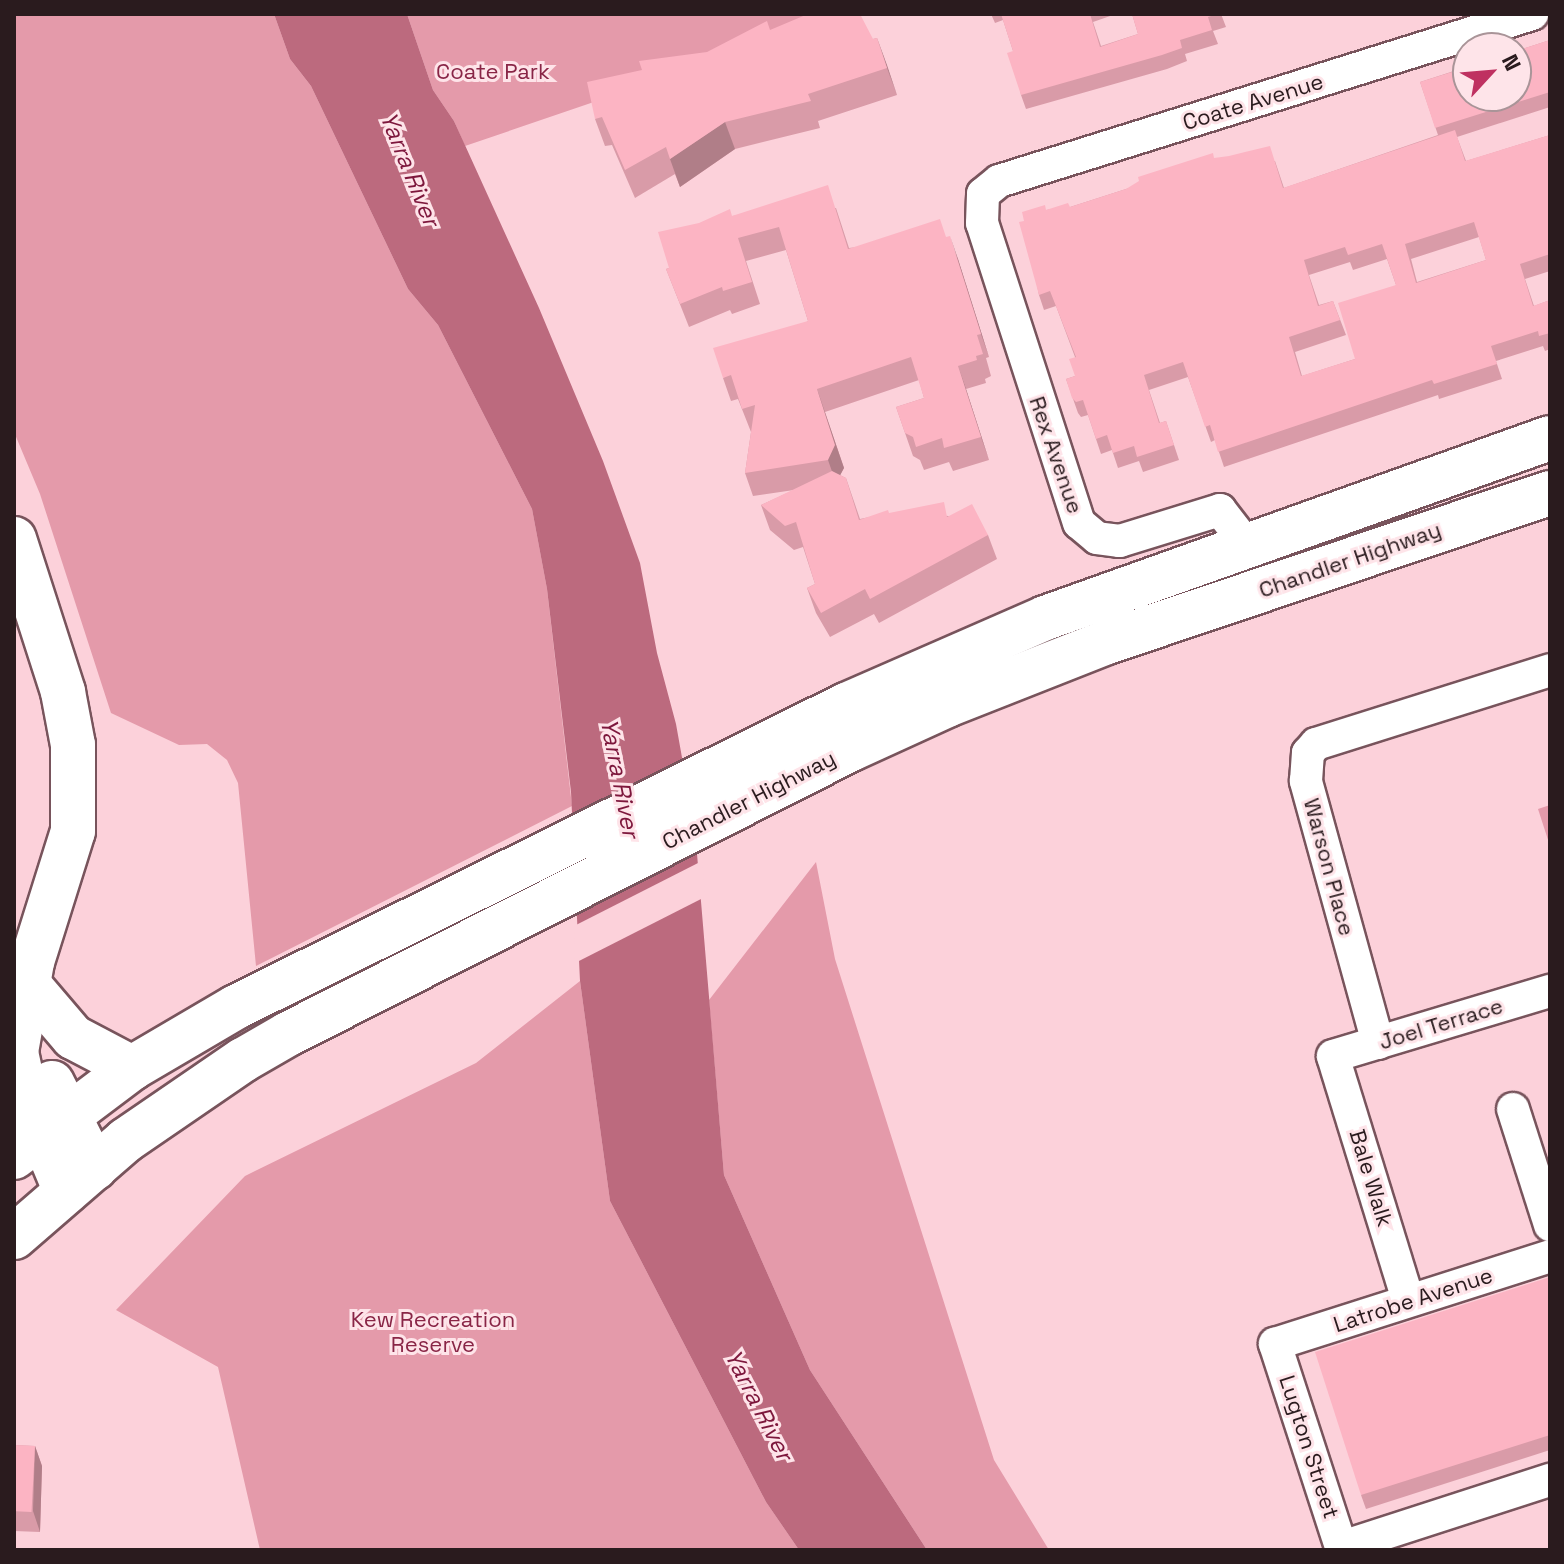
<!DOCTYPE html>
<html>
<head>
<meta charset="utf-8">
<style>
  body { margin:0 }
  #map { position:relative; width:1564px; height:1564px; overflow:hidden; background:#fcd1da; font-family:"Space Grotesk",sans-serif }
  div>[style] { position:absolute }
  .green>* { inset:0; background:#e49aaa }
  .water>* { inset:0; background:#bc6a7e }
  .pier>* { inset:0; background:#fcd1da }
  .roads { filter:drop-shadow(2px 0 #78545c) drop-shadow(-2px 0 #78545c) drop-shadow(0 2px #78545c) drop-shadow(0 -2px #78545c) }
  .street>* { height:32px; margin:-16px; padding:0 16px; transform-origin:16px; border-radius:16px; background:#fff }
  .secondary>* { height:44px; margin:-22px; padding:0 22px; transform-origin:22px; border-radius:22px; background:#fff }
  .primary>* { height:44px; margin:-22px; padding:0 22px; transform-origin:22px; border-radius:22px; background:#fff }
  .wall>* { inset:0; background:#d99ba8 }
  .shaded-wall>* { inset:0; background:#b07e88 }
  .building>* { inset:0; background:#fcb4c3; transform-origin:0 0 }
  span { translate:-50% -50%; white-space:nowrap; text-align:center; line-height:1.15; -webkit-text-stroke:6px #fee4e9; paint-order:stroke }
  .park-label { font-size:22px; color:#892546 }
  .street-label { font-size:22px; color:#2a1b1e }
  .water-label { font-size:24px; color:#7d173c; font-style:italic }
  .frame { position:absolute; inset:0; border:16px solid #2a1b1e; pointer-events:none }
  .north { position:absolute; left:1452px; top:32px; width:80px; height:80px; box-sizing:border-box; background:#fee4e9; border:2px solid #a99498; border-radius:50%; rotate:64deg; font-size:22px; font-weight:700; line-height:32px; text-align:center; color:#2a1b1e }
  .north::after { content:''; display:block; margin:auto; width:28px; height:36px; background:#bf3161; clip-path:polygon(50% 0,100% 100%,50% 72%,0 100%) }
</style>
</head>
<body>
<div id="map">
  <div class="green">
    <i style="clip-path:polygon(14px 14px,274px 14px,290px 59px,311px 86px,408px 289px,438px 325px,532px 509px,547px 589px,572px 806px,256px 966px,238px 783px,227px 760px,207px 744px,179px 745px,111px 713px,40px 494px,14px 432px)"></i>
    <i style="clip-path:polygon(407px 14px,852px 14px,465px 146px,454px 121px,433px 90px)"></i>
    <i style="clip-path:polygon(1550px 805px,1550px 846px,1538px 809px)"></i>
    <i style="clip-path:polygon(816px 862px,835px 959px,994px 1460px,1049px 1550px,927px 1550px,810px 1370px,724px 1175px,709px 1000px)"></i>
    <i style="clip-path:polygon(580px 981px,610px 1201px,766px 1502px,799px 1550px,260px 1550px,218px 1367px,116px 1310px,245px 1176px,476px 1063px)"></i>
  </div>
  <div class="water">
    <i style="clip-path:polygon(274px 14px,407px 14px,433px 90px,454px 121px,539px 308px,603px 461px,640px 563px,657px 653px,676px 724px,695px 830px,724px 1175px,810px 1370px,927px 1550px,799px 1550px,766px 1502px,610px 1201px,580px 981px,571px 792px,547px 589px,532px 509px,438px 325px,408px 289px,311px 86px,290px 59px)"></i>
  </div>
  <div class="pier">
    <i style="clip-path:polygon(702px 861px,705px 897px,575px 963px,574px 926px)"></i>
  </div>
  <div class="roads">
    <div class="street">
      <i style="left:1247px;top:545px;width:44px;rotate:-127.6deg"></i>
      <i style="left:1220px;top:510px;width:105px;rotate:162.8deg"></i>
      <i style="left:1120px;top:541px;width:23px;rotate:-173deg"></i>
      <i style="left:1097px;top:538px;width:23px;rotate:-140deg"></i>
      <i style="left:1079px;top:523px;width:315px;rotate:-107.9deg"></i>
      <i style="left:982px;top:223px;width:29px;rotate:-88deg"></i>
      <i style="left:983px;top:194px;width:21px;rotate:-39deg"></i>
      <i style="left:999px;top:181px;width:559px;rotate:-17.4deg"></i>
      <i style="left:1378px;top:1043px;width:272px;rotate:-105.4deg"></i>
      <i style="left:1306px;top:781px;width:28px;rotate:-86deg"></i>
      <i style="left:1308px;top:753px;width:12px;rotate:-48deg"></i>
      <i style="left:1316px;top:744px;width:245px;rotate:-17.5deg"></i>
      <i style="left:1513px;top:1109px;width:122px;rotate:72.3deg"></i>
      <i style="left:1408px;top:1300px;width:255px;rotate:-107.1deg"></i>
      <i style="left:1333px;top:1056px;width:227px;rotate:-16.7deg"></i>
      <i style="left:1342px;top:1547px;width:219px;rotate:-17.9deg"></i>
      <i style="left:1342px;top:1550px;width:217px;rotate:-108deg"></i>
      <i style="left:1275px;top:1344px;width:289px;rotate:-17.7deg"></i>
    </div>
    <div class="secondary">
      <i style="left:14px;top:539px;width:161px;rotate:72.2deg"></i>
      <i style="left:63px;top:692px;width:54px;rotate:79.3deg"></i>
      <i style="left:73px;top:745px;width:86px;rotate:90deg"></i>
      <i style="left:73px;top:831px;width:137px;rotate:107.4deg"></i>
      <i style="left:32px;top:962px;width:91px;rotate:100.1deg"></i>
      <i style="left:16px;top:1052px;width:43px;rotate:77.9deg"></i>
      <i style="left:25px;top:1094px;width:106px;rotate:67.3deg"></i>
      <i style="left:27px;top:983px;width:71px;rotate:49.6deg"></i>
      <i style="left:73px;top:1037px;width:67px;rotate:27.7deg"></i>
      <i style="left:52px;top:1083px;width:95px;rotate:63.2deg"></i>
    </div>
    <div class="primary">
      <i style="left:14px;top:1157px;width:148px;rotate:-37deg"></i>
      <i style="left:132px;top:1068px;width:121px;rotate:-30.4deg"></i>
      <i style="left:236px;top:1007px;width:681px;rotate:-26.34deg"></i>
      <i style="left:846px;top:705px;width:217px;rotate:-23.6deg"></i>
      <i style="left:1045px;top:618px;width:536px;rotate:-19.62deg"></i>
      <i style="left:14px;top:1237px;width:148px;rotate:-40.9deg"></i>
      <i style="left:126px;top:1140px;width:142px;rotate:-34.4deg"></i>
      <i style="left:243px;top:1060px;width:52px;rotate:-30deg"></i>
      <i style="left:288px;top:1034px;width:631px;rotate:-26.85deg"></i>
      <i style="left:851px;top:749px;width:106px;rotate:-24.6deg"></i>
      <i style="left:947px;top:705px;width:169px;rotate:-21.5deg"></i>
      <i style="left:1104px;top:643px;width:471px;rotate:-18.6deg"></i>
    </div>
  </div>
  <div class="wall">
    <i style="clip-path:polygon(991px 14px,1116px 14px,1093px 22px,1101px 46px,1138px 34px,1132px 14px,1221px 14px,1226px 27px,1213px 31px,1218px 44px,1185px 54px,1187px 61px,1167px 69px,1026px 109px,1021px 95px,1013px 51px,1003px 20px,995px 23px)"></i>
    <i style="clip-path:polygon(770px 30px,873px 39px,877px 38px,897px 95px,818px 121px,820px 128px,735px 149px,680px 187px,675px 174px,635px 198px,612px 145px,605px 146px,595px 119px,642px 70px,707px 52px)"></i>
    <i style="clip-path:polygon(evenodd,1550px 40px,1550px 107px,1457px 137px,1466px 161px,1550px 135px,1550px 271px,1525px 279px,1534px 306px,1550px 300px,1550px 349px,1545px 351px,1543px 346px,1496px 361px,1502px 379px,1439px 399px,1438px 395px,1224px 467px,1215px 440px,1211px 442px,1188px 377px,1149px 390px,1160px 423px,1166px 421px,1179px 460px,1143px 472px,1139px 461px,1118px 468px,1112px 450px,1101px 454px,1088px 415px,1081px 417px,1078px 413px,1066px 379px,1075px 376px,1075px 357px,1056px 306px,1044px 310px,1039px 295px,1024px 221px,1046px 210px,1070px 207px,1126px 189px,1215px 158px,1275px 161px,1284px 188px,1438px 135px,1420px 82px,1550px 40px,1479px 237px,1486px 260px,1417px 282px,1411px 259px,1479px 237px,1550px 40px,1387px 259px,1396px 285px,1355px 359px,1302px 376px,1295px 352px,1346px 335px,1333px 301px,1319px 305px,1309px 275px,1350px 262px,1353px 270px,1387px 259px)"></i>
    <i style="clip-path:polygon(836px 208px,849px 248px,947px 237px,958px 259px,989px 357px,986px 358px,991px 376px,985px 379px,986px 383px,966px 389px,989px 460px,953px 471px,949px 462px,924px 470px,920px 460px,913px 456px,896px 407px,924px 398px,919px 380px,825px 412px,844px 468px,840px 475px,846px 478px,860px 519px,889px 513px,949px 516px,988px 535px,997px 559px,879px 623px,874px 614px,830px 637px,816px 613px,807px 588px,815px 584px,803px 547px,794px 550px,770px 530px,761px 505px,794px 490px,753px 496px,745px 473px,751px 432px,738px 399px,731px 401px,723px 378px,808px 321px,786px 250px,746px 261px,760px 304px,732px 314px,730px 310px,689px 327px,666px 269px,669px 268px,732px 216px)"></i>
    <i style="clip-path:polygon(1550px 1277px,1550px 1450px,1366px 1509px,1361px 1495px)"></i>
    <i style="clip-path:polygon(14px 1445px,35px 1446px,42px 1466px,40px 1532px,14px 1531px)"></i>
  </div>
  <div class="shaded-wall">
    <i style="clip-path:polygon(877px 38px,887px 65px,897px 95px,887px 68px)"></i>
    <i style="clip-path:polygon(725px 122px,735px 149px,680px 187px,670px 159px)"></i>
    <i style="clip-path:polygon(950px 236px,958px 259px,989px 357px,981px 334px)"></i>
    <i style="clip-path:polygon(958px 366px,966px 389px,989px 460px,981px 437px)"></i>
    <i style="clip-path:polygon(817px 389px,844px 468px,836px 483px,828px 460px)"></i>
    <i style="clip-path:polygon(35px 1446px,42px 1466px,40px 1532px,33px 1511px)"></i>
  </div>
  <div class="building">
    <i style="clip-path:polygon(808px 14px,860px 14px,873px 39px,877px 38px,887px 68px,808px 94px,811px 101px,725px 122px,670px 159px,666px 147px,625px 170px,602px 117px,595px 119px,587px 82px,642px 70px,639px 61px,707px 52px,767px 21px,770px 30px)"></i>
    <i style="clip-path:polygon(1001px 14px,1090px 14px,1100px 47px,1138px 34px,1132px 14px,1217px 14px,1208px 17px,1212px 30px,1180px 40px,1182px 48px,1162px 55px,1021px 95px,1007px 53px,1013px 51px)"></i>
    <i style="clip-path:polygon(1550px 40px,1550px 92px,1435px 128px,1420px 82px,1468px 67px,1468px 96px,1516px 96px,1516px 51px)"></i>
    <i style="clip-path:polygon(evenodd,1455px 130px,1465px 161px,1550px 135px,1550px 254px,1520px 264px,1533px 306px,1550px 300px,1550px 333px,1539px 336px,1538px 331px,1491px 346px,1497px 364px,1434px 384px,1432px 380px,1218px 452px,1210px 425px,1205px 427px,1183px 362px,1144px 375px,1159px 423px,1166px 421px,1174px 445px,1137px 457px,1134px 446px,1113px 453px,1107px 435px,1096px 439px,1083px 400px,1076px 402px,1072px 398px,1066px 379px,1075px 376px,1069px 359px,1076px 357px,1050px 291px,1039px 295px,1019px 222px,1024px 221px,1022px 212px,1045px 205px,1046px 210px,1068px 203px,1070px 207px,1126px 189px,1139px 181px,1138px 177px,1213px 153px,1214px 158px,1229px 156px,1270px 146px,1283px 188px,1455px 130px,1474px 222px,1486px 260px,1416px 283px,1405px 244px,1474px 222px,1455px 130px,1382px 244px,1396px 285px,1338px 303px,1355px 359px,1301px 376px,1289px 337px,1340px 320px,1333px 301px,1318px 306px,1304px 260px,1345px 247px,1348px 255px,1382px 244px)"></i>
    <i style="clip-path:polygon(828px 185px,848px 249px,940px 219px,946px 237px,950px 236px,981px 334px,977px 335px,983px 354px,976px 356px,977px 360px,958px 366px,981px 437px,944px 448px,942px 438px,916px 447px,913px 437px,905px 433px,896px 407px,924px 398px,911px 357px,817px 389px,835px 445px,828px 460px,745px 473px,755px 405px,742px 409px,731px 375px,723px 378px,713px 348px,808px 321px,779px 227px,738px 238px,752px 282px,723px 291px,722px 287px,680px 304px,666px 269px,669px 268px,658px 232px,699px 223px,730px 209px,732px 216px)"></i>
    <i style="clip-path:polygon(832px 471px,846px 478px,859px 520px,888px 510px,889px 513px,944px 502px,947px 517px,972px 504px,988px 535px,870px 599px,865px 589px,821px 613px,807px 588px,815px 584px,796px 522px,785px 526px,761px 505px)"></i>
    <i style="clip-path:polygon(1550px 1277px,1550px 1435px,1361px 1495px,1315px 1352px)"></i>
    <i style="left:14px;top:1445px;width:21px;height:66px;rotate:3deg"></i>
  </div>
  <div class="park-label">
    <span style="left:493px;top:72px">Coate Park</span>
    <span style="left:433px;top:1332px">Kew Recreation<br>Reserve</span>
  </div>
  <div class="street-label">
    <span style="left:1253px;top:102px;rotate:-17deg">Coate Avenue</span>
    <span style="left:1056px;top:455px;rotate:71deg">Rex Avenue</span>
    <span style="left:1350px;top:560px;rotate:-19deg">Chandler Highway</span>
    <span style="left:749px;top:800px;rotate:-27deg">Chandler Highway</span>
    <span style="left:1329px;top:867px;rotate:75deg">Warson Place</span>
    <span style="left:1441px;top:1024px;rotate:-17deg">Joel Terrace</span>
    <span style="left:1371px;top:1178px;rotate:73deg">Bale Walk</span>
    <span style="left:1413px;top:1300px;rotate:-18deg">Latrobe Avenue</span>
    <span style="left:1309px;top:1447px;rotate:72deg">Lugton Street</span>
  </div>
  <div class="water-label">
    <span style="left:410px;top:169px;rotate:68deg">Yarra River</span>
    <span style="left:620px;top:778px;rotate:79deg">Yarra River</span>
    <span style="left:759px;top:1405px;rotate:63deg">Yarra River</span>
  </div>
  <div class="frame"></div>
  <div class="north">N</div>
</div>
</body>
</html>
